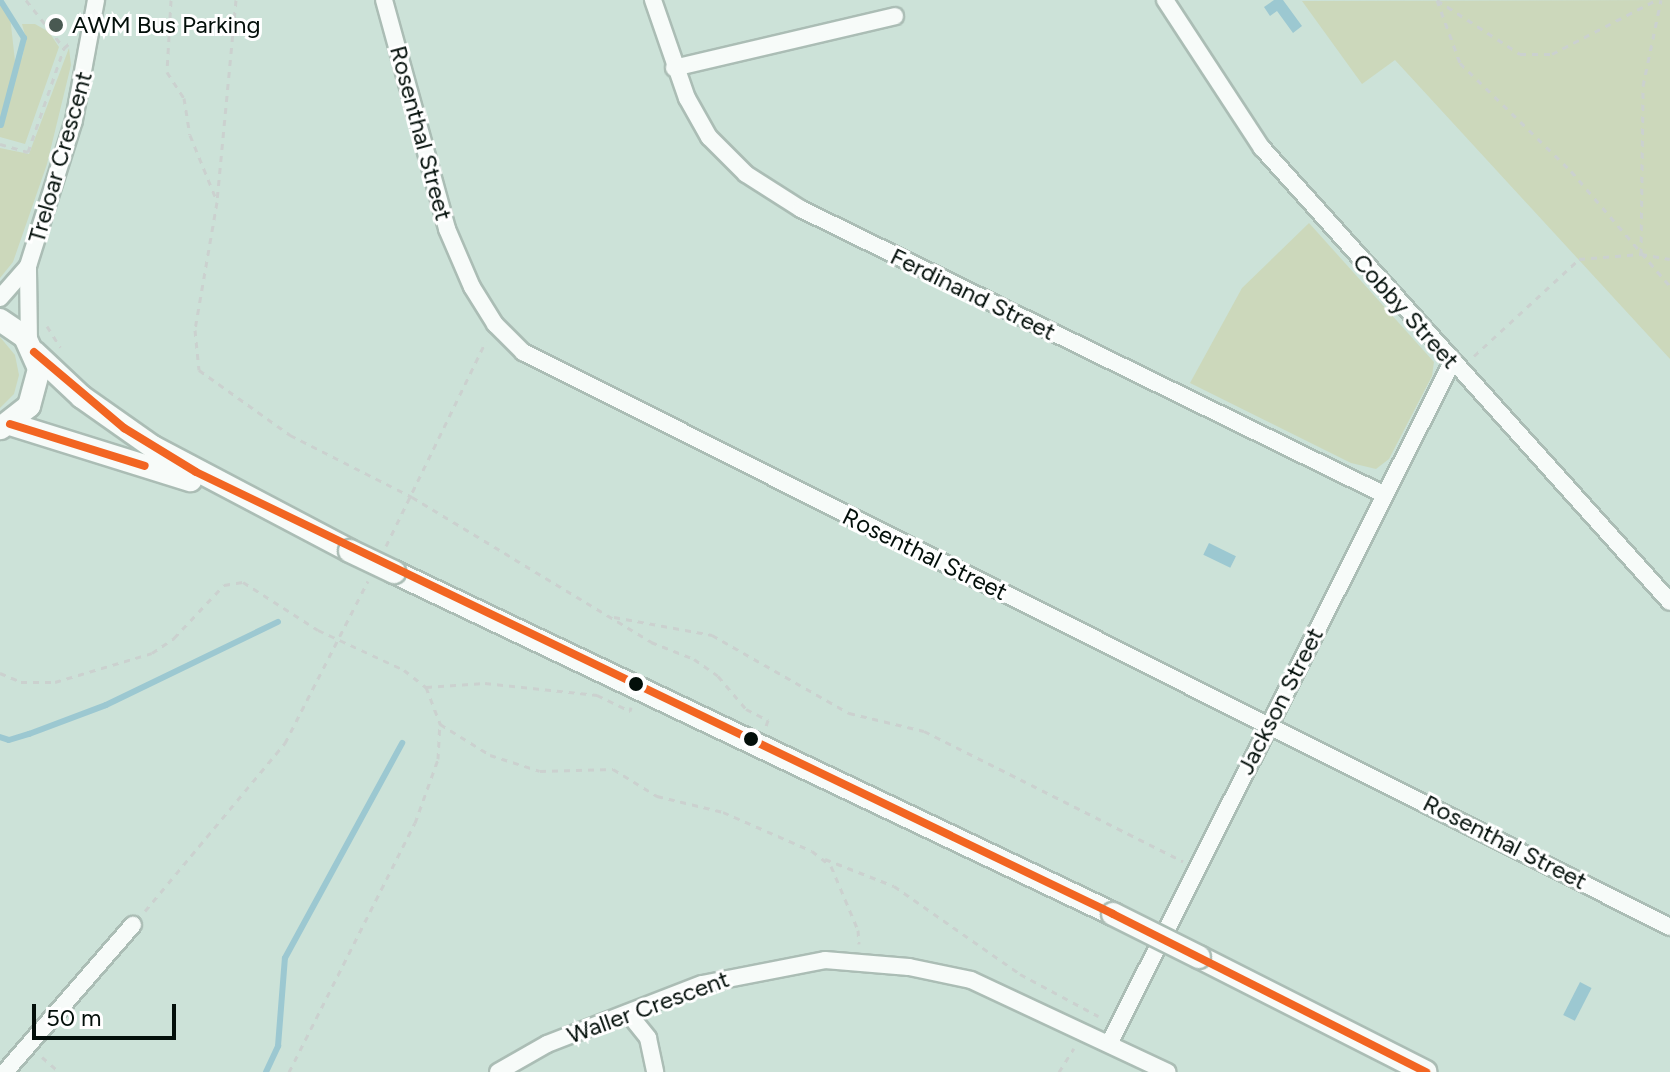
<!DOCTYPE html>
<html>
<head>
<meta charset="utf-8">
<style>
  body { margin:0 }
  #map { position:relative; width:1670px; height:1072px; overflow:hidden; background:#cce2d8; font-family:Figtree,sans-serif }
  div>[style] { position:absolute }
  .green>* { inset:0; background:#ccd8bb }
  .water>* { inset:0; background:#9cc8d1; transform-origin:0 0 }
  .stream>* { height:6px; margin:-3px; padding:0 3px; transform-origin:3px; border-radius:3px; background:#9cc8d1 }
  .path>* { height:3px; margin-top:-1.5px; transform-origin:0; background:repeating-linear-gradient(90deg,#cbd1cf 0 6px,transparent 0 12px) }
  .roads { filter:drop-shadow(2px 0 #abbdb5) drop-shadow(-2px 0 #abbdb5) drop-shadow(0 2px #abbdb5) drop-shadow(0 -2px #abbdb5) }
  .minor>* { height:16px; margin:-8px; padding:0 8px; transform-origin:8px; border-radius:8px; background:#f7fbf9 }
  .secondary>* { height:22px; margin:-11px; padding:0 11px; transform-origin:11px; border-radius:11px; background:#f7fbf9 }
  .bridges { filter:drop-shadow(2px 0 #abbdb5) drop-shadow(-2px 0 #abbdb5) drop-shadow(0 2px #abbdb5) drop-shadow(0 -2px #abbdb5) }
  .secondary-bridge>* { height:22px; margin:-11px; padding:0 11px; transform-origin:11px; border-radius:11px; background:#f7fbf9 }
  .bus-1>* { height:8px; margin:-4px; padding:0 4px; transform-origin:4px; border-radius:4px; background:#f26522 }
  .dots>* { width:22px; height:22px; translate:-50% -50%; box-sizing:border-box; border:4px solid #fff; border-radius:50% }
  span { translate:-50% -50%; white-space:nowrap; text-align:center; line-height:1.15; -webkit-text-stroke:6px #fff; paint-order:stroke }
  .poi-label { font-size:24px; color:#030f0a }
  .left { translate:0 -50%; text-align:left }
  .street-label { font-size:24px; color:#030f0a }
  .scale { position:absolute; left:32px; top:1004px; width:144px; height:36px; box-sizing:border-box; border:4px solid #030f0a; border-top:0; padding-left:10px; font-size:24px; line-height:28px; white-space:nowrap; color:#030f0a; -webkit-text-stroke:6px #fff; paint-order:stroke }
</style>
</head>
<body>
<div id="map">
  <div class="green">
    <i style="clip-path:polygon(1670px 0,1670px 359px,1395px 60px,1362px 84px,1302px 1px)"></i>
    <i style="clip-path:polygon(0 3px,10px 16px,15px 61px,22px 58px,26px 39px,22px 24px,35px 24px,49px 32px,59px 47px,25px 144px,0 137px)"></i>
    <i style="clip-path:polygon(69px 48px,71px 65px,47px 164px,13px 262px,0 278px,0 148px,29px 154px)"></i>
    <i style="clip-path:polygon(1309px 223px,1434px 362px,1432px 376px,1389px 459px,1376px 469px,1351px 463px,1190px 383px,1242px 288px)"></i>
    <i style="clip-path:polygon(0 337px,15px 355px,19px 375px,14px 394px,0 408px)"></i>
  </div>
  <div class="water">
    <i style="clip-path:polygon(1274px 0,1283px 0,1302px 26px,1293px 33px,1277px 11px,1270px 16px,1264px 7px)"></i>
    <i style="left:1209px;top:543px;width:30px;height:13px;rotate:26deg"></i>
    <i style="left:1580px;top:982px;width:13px;height:37px;rotate:27deg"></i>
  </div>
  <div class="stream">
    <i style="left:0;top:0;width:45px;rotate:57.7deg"></i>
    <i style="left:24px;top:38px;width:90px;rotate:104.8deg"></i>
    <i style="left:0;top:737px;width:9px;rotate:18deg"></i>
    <i style="left:9px;top:740px;width:21px;rotate:-17deg"></i>
    <i style="left:29px;top:734px;width:82px;rotate:-20.6deg"></i>
    <i style="left:106px;top:705px;width:191px;rotate:-25.8deg"></i>
    <i style="left:266px;top:1072px;width:29px;rotate:-65deg"></i>
    <i style="left:278px;top:1046px;width:88px;rotate:-85.5deg"></i>
    <i style="left:285px;top:958px;width:245px;rotate:-61.4deg"></i>
  </div>
  <div class="path">
    <i style="left:26px;top:0;width:61px;rotate:51.6deg"></i>
    <i style="left:64px;top:48px;width:9px;rotate:-41deg"></i>
    <i style="left:171px;top:0;width:72px;rotate:93.2deg"></i>
    <i style="left:167px;top:72px;width:31px;rotate:57deg"></i>
    <i style="left:184px;top:98px;width:37px;rotate:81deg"></i>
    <i style="left:190px;top:135px;width:71px;rotate:67.8deg"></i>
    <i style="left:236px;top:0;width:203px;rotate:95.4deg"></i>
    <i style="left:217px;top:202px;width:130px;rotate:99.8deg"></i>
    <i style="left:195px;top:330px;width:40px;rotate:84.3deg"></i>
    <i style="left:199px;top:370px;width:112px;rotate:35.5deg"></i>
    <i style="left:290px;top:435px;width:137px;rotate:26.9deg"></i>
    <i style="left:412px;top:497px;width:280px;rotate:31.2deg"></i>
    <i style="left:651px;top:642px;width:46px;rotate:21.6deg"></i>
    <i style="left:694px;top:659px;width:29px;rotate:35deg"></i>
    <i style="left:718px;top:676px;width:43px;rotate:49.7deg"></i>
    <i style="left:746px;top:709px;width:25px;rotate:27deg"></i>
    <i style="left:768px;top:720px;width:6px;rotate:108deg"></i>
    <i style="left:1437px;top:0;width:67px;rotate:69.9deg"></i>
    <i style="left:1460px;top:63px;width:155px;rotate:44.2deg"></i>
    <i style="left:1571px;top:171px;width:152px;rotate:49.3deg"></i>
    <i style="left:1437px;top:0;width:99px;rotate:33deg"></i>
    <i style="left:1520px;top:54px;width:32px"></i>
    <i style="left:1552px;top:54px;width:117px;rotate:-27.4deg"></i>
    <i style="left:0;top:144px;width:29px;rotate:16deg"></i>
    <i style="left:28px;top:152px;width:110px;rotate:-70.9deg"></i>
    <i style="left:1641px;top:254px;width:168px;rotate:-89.3deg"></i>
    <i style="left:1643px;top:86px;width:88px;rotate:-78.2deg"></i>
    <i style="left:47px;top:326px;width:25px;rotate:58deg"></i>
    <i style="left:1474px;top:356px;width:143px;rotate:-42.7deg"></i>
    <i style="left:1579px;top:259px;width:62px;rotate:-4.6deg"></i>
    <i style="left:1641px;top:254px;width:29px;rotate:10deg"></i>
    <i style="left:386px;top:546px;width:228px;rotate:-64deg"></i>
    <i style="left:614px;top:617px;width:100px;rotate:10.4deg"></i>
    <i style="left:712px;top:635px;width:158px;rotate:29.7deg"></i>
    <i style="left:849px;top:713px;width:77px;rotate:13.5deg"></i>
    <i style="left:924px;top:731px;width:290px;rotate:26.7deg"></i>
    <i style="left:0;top:673px;width:23px;rotate:23deg"></i>
    <i style="left:21px;top:682px;width:34px"></i>
    <i style="left:55px;top:682px;width:101px;rotate:-16.6deg"></i>
    <i style="left:152px;top:653px;width:27px;rotate:-34deg"></i>
    <i style="left:174px;top:638px;width:73px;rotate:-46.7deg"></i>
    <i style="left:224px;top:585px;width:19px;rotate:-9deg"></i>
    <i style="left:243px;top:582px;width:89px;rotate:32.6deg"></i>
    <i style="left:318px;top:630px;width:95px;rotate:24.9deg"></i>
    <i style="left:404px;top:670px;width:28px;rotate:38deg"></i>
    <i style="left:426px;top:687px;width:40px;rotate:69deg"></i>
    <i style="left:440px;top:724px;width:59px;rotate:31.8deg"></i>
    <i style="left:490px;top:755px;width:52px;rotate:17.7deg"></i>
    <i style="left:540px;top:771px;width:73px;rotate:-1.6deg"></i>
    <i style="left:613px;top:769px;width:52px;rotate:31.5deg"></i>
    <i style="left:657px;top:796px;width:68px;rotate:13.6deg"></i>
    <i style="left:723px;top:812px;width:97px;rotate:23.7deg"></i>
    <i style="left:812px;top:851px;width:24px;rotate:38deg"></i>
    <i style="left:831px;top:866px;width:69px;rotate:67.1deg"></i>
    <i style="left:858px;top:930px;width:14px;rotate:86deg"></i>
    <i style="left:426px;top:687px;width:59px;rotate:-3.9deg"></i>
    <i style="left:485px;top:683px;width:113px;rotate:6.1deg"></i>
    <i style="left:597px;top:695px;width:37px;rotate:26deg"></i>
    <i style="left:630px;top:711px;width:4px;rotate:-76deg"></i>
    <i style="left:825px;top:859px;width:74px;rotate:21.4deg"></i>
    <i style="left:894px;top:886px;width:154px;rotate:34.9deg"></i>
    <i style="left:1020px;top:974px;width:89px;rotate:28.3deg"></i>
    <i style="left:145px;top:911px;width:219px;rotate:-50.2deg"></i>
    <i style="left:285px;top:743px;width:182px;rotate:-62.9deg"></i>
    <i style="left:42px;top:1057px;width:23px;rotate:41deg"></i>
    <i style="left:289px;top:1072px;width:279px;rotate:-63.2deg"></i>
    <i style="left:415px;top:823px;width:68px;rotate:-70.2deg"></i>
    <i style="left:438px;top:759px;width:33px;rotate:-87deg"></i>
    <i style="left:1059px;top:1072px;width:28px;rotate:-58deg"></i>
  </div>
  <div class="roads">
    <div class="minor">
      <i style="left:384px;top:0;width:238px;rotate:74.6deg"></i>
      <i style="left:447px;top:229px;width:63px;rotate:66.7deg"></i>
      <i style="left:472px;top:287px;width:44px;rotate:58.1deg"></i>
      <i style="left:495px;top:324px;width:40px;rotate:45deg"></i>
      <i style="left:523px;top:352px;width:1283px;rotate:26.62deg"></i>
      <i style="left:653px;top:0;width:104px;rotate:70.9deg"></i>
      <i style="left:687px;top:98px;width:45px;rotate:60.6deg"></i>
      <i style="left:709px;top:137px;width:52px;rotate:45deg"></i>
      <i style="left:746px;top:174px;width:65px;rotate:32.5deg"></i>
      <i style="left:801px;top:209px;width:650px;rotate:26.09deg"></i>
      <i style="left:1165px;top:0;width:177px;rotate:56.8deg"></i>
      <i style="left:1262px;top:148px;width:610px;rotate:48.05deg"></i>
      <i style="left:674px;top:68px;width:227px;rotate:-13.2deg"></i>
      <i style="left:0;top:298px;width:43px;rotate:-48.8deg"></i>
      <i style="left:29px;top:342px;width:76px;rotate:-90.8deg"></i>
      <i style="left:28px;top:266px;width:153px;rotate:-72.5deg"></i>
      <i style="left:74px;top:120px;width:122px;rotate:-79.6deg"></i>
      <i style="left:628px;top:1013px;width:32px;rotate:51deg"></i>
      <i style="left:648px;top:1038px;width:35px;rotate:78deg"></i>
      <i style="left:1110px;top:1042px;width:761px;rotate:-63.3deg"></i>
      <i style="left:5px;top:1072px;width:195px;rotate:-49deg"></i>
      <i style="left:498px;top:1072px;width:56px;rotate:-29.7deg"></i>
      <i style="left:547px;top:1044px;width:166px;rotate:-21.2deg"></i>
      <i style="left:702px;top:984px;width:125px;rotate:-11deg"></i>
      <i style="left:825px;top:960px;width:84px;rotate:4.8deg"></i>
      <i style="left:909px;top:967px;width:63px;rotate:11.8deg"></i>
      <i style="left:971px;top:980px;width:217px;rotate:25.1deg"></i>
    </div>
    <div class="secondary">
      <i style="left:0;top:320px;width:30px;rotate:34deg"></i>
      <i style="left:25px;top:337px;width:35px;rotate:66deg"></i>
      <i style="left:39px;top:369px;width:38px;rotate:105deg"></i>
      <i style="left:29px;top:406px;width:36px;rotate:142deg"></i>
      <i style="left:34px;top:352px;width:66px;rotate:43.2deg"></i>
      <i style="left:82px;top:397px;width:87px;rotate:35.2deg"></i>
      <i style="left:153px;top:447px;width:223px;rotate:27.8deg"></i>
      <i style="left:10px;top:424px;width:189px;rotate:17.3deg"></i>
      <i style="left:394px;top:572px;width:796px;rotate:25.44deg"></i>
      <i style="left:1199px;top:957px;width:254px;rotate:26.9deg"></i>
    </div>
  </div>
  <div class="bridges">
    <div class="secondary-bridge">
      <i style="left:350px;top:551px;width:49px;rotate:25.5deg"></i>
      <i style="left:1113px;top:914px;width:96px;rotate:26.6deg"></i>
    </div>
  </div>
  <div class="bus-1">
    <i style="left:34px;top:352px;width:118px;rotate:40.2deg"></i>
    <i style="left:124px;top:428px;width:84px;rotate:31.4deg"></i>
    <i style="left:196px;top:472px;width:1018px;rotate:25.73deg"></i>
    <i style="left:1113px;top:914px;width:351px;rotate:26.8deg"></i>
    <i style="left:10px;top:424px;width:141px;rotate:17.3deg"></i>
  </div>
  <div class="dots">
    <i style="left:56px;top:25px;background:#495952"></i>
    <i style="left:636px;top:684px;background:#030f0a"></i>
    <i style="left:751px;top:739px;background:#030f0a"></i>
  </div>
  <div class="poi-label">
    <span class="left" style="left:72px;top:25px">AWM Bus Parking</span>
  </div>
  <div class="street-label">
    <span style="left:421px;top:133px;rotate:75deg">Rosenthal Street</span>
    <span style="left:60px;top:157px;rotate:-74deg">Treloar Crescent</span>
    <span style="left:973px;top:294px;rotate:26deg">Ferdinand Street</span>
    <span style="left:1406px;top:311px;rotate:48deg">Cobby Street</span>
    <span style="left:925px;top:554px;rotate:26deg">Rosenthal Street</span>
    <span style="left:1280px;top:701px;rotate:-63deg">Jackson Street</span>
    <span style="left:1505px;top:842px;rotate:27deg">Rosenthal Street</span>
    <span style="left:648px;top:1007px;rotate:-20deg">Waller Crescent</span>
  </div>
  <div class="scale">50 m</div>
</div>
</body>
</html>
